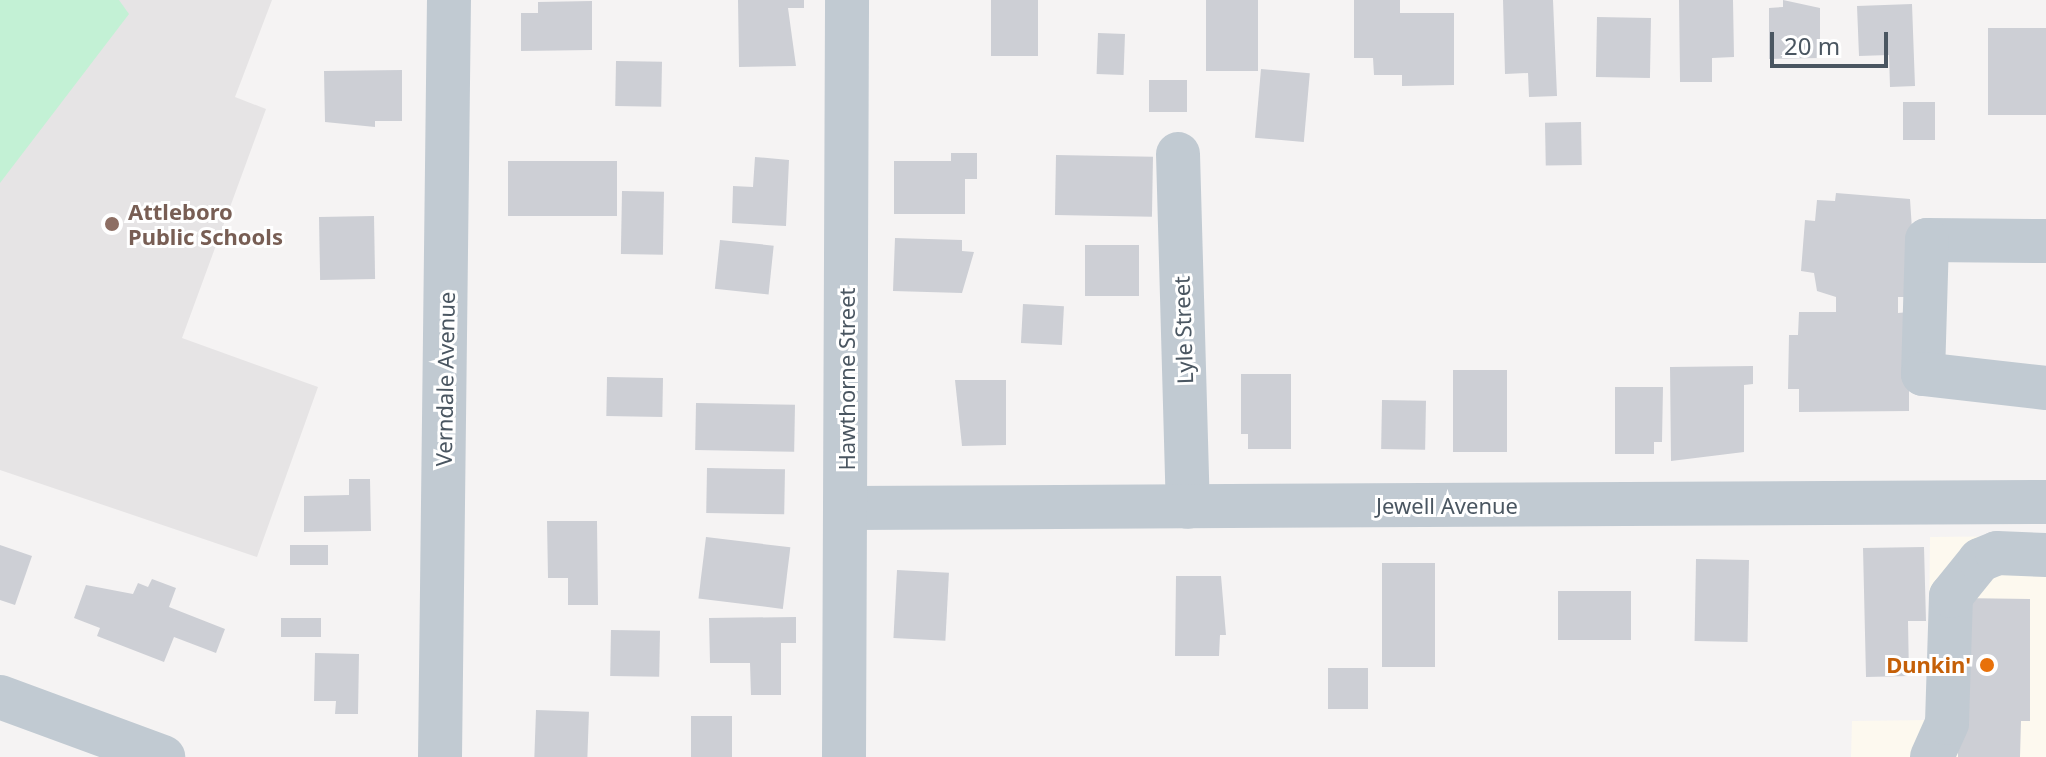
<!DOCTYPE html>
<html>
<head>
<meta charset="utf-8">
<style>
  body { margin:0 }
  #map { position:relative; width:2046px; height:757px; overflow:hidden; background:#f5f3f3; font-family:"Noto Sans",sans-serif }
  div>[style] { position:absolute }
  .commercial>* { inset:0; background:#fdf9ef }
  .education>* { inset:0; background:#e6e4e5 }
  .green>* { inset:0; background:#c3f1d5 }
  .building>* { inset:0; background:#cdcfd5; transform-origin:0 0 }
  .minor>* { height:44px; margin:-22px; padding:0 22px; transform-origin:22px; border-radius:22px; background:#c1cad2 }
  .dots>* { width:22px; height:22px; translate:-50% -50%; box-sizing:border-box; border:4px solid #fff; border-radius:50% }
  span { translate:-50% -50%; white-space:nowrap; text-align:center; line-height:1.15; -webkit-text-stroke:6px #fff; paint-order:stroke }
  .education-label { font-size:22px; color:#785e54; font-weight:700 }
  .left { translate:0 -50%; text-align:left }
  .street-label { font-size:22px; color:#4a5661 }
  .food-label { font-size:22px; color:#c56008; font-weight:700 }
  .right { translate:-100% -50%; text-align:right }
  .scale { position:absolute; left:1770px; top:32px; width:118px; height:36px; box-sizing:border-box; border:4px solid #4a5661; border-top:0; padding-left:10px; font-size:24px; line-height:28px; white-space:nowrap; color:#4a5661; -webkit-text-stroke:6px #fff; paint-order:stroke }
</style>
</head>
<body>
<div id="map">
  <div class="commercial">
    <i style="clip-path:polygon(2046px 536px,2046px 757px,1851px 757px,1852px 721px,1928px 720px,1930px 537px)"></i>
  </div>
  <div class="education">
    <i style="clip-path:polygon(0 0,272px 0,235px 97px,266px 109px,182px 338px,318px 387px,257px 557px,0 470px)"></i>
  </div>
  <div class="green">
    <i style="clip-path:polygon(0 0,119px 0,129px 14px,0 183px)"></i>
  </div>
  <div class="building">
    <i style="clip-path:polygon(738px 0,804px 0,804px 8px,788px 8px,796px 66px,739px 67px)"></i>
    <i style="left:991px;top:0;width:47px;height:56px"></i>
    <i style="left:1206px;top:0;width:52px;height:71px"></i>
    <i style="clip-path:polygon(1354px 0,1400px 0,1400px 13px,1454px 13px,1454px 85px,1402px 86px,1402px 75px,1374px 75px,1373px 58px,1354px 58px)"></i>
    <i style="clip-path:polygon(1503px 0,1553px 0,1557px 96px,1529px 97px,1528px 73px,1505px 74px)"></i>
    <i style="clip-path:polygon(1679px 0,1733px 0,1734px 57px,1712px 58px,1712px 82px,1680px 82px)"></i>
    <i style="clip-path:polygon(1783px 0,1820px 8px,1820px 58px,1769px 59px,1769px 8px,1783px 7px)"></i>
    <i style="clip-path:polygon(592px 1px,592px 50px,521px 51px,521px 13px,538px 13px,538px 2px)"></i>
    <i style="clip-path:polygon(1912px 4px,1915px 86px,1890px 87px,1889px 55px,1859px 56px,1857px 6px)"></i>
    <i style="left:1597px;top:17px;width:54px;height:60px;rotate:1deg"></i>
    <i style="left:2046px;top:28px;width:87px;height:58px;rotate:90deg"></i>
    <i style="left:1098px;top:33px;width:27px;height:41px;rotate:2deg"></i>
    <i style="left:616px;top:61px;width:46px;height:45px;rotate:1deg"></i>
    <i style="left:1261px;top:69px;width:49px;height:69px;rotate:5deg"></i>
    <i style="clip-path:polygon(402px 70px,402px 121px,375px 121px,375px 127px,325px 122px,324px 71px)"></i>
    <i style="left:1149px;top:80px;width:38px;height:32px"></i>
    <i style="left:1903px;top:102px;width:32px;height:38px"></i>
    <i style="left:1581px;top:122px;width:43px;height:36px;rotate:89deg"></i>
    <i style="clip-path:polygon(951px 153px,977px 153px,977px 179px,965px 179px,965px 214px,894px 214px,894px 161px,951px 161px)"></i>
    <i style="left:1056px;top:155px;width:97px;height:60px;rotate:1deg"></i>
    <i style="clip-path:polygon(755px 157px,789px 160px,786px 226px,732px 223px,733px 186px,753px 187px)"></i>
    <i style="left:617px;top:161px;width:55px;height:109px;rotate:90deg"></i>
    <i style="left:622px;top:191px;width:42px;height:63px;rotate:1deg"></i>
    <i style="clip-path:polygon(1836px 193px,1910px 199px,1915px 275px,1909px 297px,1898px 297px,1898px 313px,1909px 312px,1909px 411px,1799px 412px,1799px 389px,1788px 389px,1789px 335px,1798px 335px,1799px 312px,1836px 312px,1836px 297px,1817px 291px,1814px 273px,1801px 271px,1805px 220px,1815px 221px,1817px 200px,1835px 201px)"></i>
    <i style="left:374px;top:216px;width:63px;height:55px;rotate:89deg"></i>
    <i style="clip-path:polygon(895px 238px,962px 240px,962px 251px,974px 252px,962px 293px,893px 291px)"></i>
    <i style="left:720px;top:240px;width:54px;height:49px;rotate:6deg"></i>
    <i style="left:1085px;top:245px;width:54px;height:51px"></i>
    <i style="left:1023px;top:304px;width:41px;height:39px;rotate:3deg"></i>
    <i style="clip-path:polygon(1753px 366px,1753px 384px,1744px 385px,1744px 452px,1671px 461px,1670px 367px)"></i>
    <i style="left:1453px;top:370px;width:54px;height:82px"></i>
    <i style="clip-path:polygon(1241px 374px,1291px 374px,1291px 449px,1248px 449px,1248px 434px,1241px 434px)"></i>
    <i style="left:607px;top:377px;width:56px;height:39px;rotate:1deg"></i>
    <i style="clip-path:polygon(955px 380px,1006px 380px,1006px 445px,962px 446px)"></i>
    <i style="clip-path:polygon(1615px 387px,1663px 387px,1662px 442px,1654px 442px,1654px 454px,1615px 454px)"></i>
    <i style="left:1382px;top:400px;width:44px;height:49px;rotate:1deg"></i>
    <i style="left:696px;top:403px;width:99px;height:47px;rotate:1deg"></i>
    <i style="left:707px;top:468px;width:78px;height:45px;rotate:1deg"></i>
    <i style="clip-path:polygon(349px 479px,370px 479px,371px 531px,304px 532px,304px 496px,349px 495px)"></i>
    <i style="clip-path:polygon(547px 521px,597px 521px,598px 605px,568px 605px,568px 578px,548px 578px)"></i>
    <i style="left:706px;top:537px;width:85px;height:62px;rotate:7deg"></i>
    <i style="clip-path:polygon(0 545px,32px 556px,15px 605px,0 600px)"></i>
    <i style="left:328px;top:545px;width:20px;height:38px;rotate:90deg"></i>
    <i style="clip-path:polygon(1924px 547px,1926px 621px,1908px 621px,1909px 676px,1866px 677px,1863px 548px)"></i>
    <i style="left:1696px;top:559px;width:53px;height:82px;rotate:1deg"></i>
    <i style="left:1382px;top:563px;width:53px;height:104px"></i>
    <i style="left:897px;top:570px;width:52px;height:68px;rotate:3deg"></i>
    <i style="clip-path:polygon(1176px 576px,1221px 576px,1226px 635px,1220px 635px,1219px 656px,1175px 656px)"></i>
    <i style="clip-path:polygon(152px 579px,176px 588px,169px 607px,225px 629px,216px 653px,174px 637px,164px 662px,97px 636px,100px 628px,74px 618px,86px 585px,133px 594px,138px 583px,148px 587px)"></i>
    <i style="left:1558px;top:591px;width:73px;height:49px"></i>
    <i style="clip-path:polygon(1959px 598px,2030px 599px,2030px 721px,2021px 721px,2020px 757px,1958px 757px)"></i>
    <i style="clip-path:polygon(796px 617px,796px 643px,781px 643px,781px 695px,751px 695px,750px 663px,710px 663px,709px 618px)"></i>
    <i style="left:281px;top:618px;width:40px;height:19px"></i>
    <i style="left:611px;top:630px;width:49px;height:46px;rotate:1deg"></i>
    <i style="clip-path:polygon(315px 653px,359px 654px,358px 714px,335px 714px,336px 701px,314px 701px)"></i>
    <i style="left:1328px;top:668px;width:40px;height:41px"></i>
    <i style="left:536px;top:710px;width:53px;height:47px;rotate:2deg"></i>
    <i style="left:691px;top:716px;width:41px;height:41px"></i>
  </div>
  <div class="minor">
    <i style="left:1178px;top:154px;width:353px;rotate:88.4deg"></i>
    <i style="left:2046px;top:241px;width:119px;rotate:-179.5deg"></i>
    <i style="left:1927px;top:240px;width:134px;rotate:91.7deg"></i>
    <i style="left:1923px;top:374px;width:124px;rotate:6.5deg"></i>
    <i style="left:847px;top:508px;width:1199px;rotate:-0.29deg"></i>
    <i style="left:0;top:697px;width:174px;rotate:20.2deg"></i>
    <i style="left:440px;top:757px;width:757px;rotate:-89.32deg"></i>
    <i style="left:844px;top:757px;width:757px;rotate:-89.77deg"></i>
    <i style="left:1932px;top:757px;width:37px;rotate:-66deg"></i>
    <i style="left:1947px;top:723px;width:127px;rotate:-88.2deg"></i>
    <i style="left:1951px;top:596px;width:46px;rotate:-51.1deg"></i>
    <i style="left:1980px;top:560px;width:18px;rotate:-22deg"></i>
    <i style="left:1997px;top:553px;width:49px;rotate:2.3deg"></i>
  </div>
  <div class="dots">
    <i style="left:112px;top:224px;background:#8d6e63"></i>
    <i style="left:1987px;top:665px;background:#e8710a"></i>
  </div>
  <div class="education-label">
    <span class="left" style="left:128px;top:224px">Attleboro<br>Public Schools</span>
  </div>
  <div class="street-label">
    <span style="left:1183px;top:330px;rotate:-92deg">Lyle Street</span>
    <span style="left:445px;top:379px;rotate:-89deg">Verndale Avenue</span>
    <span style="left:847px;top:379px;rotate:-90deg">Hawthorne Street</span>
    <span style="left:1447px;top:506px">Jewell Avenue</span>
  </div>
  <div class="food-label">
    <span class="right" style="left:1971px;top:665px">Dunkin'</span>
  </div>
  <div class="scale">20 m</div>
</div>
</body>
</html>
